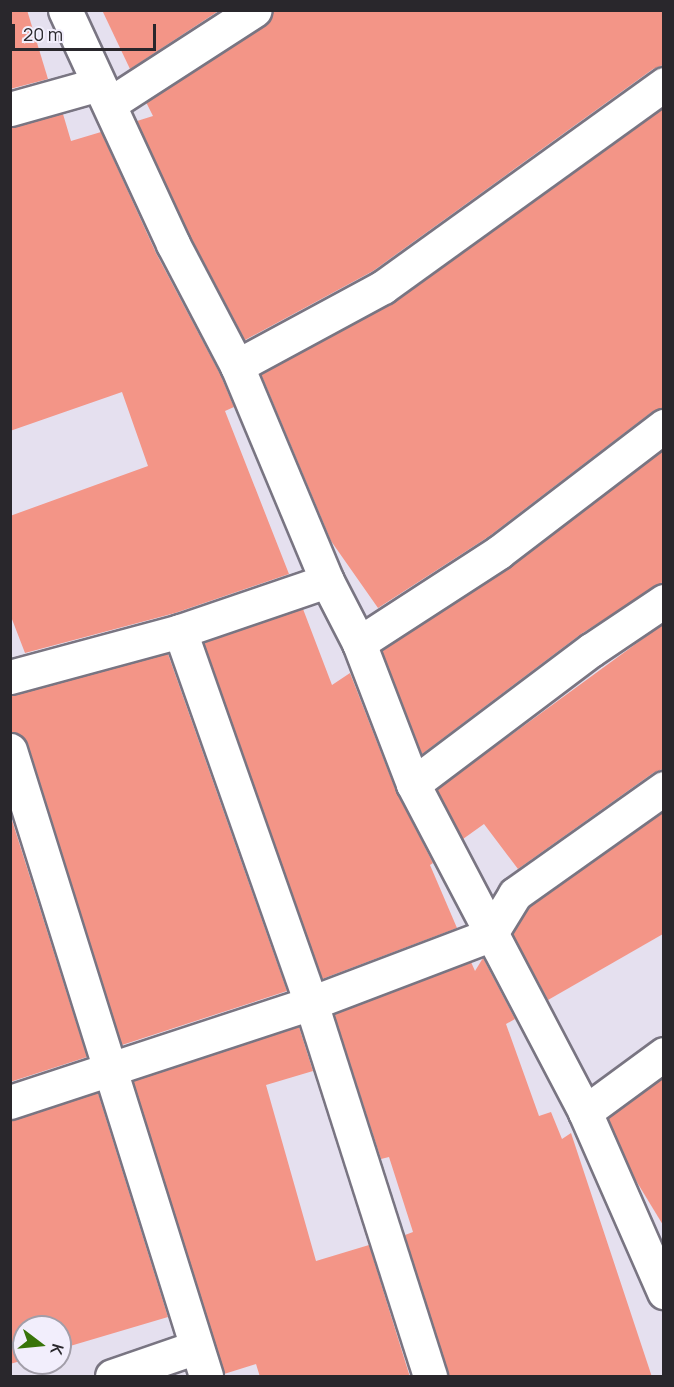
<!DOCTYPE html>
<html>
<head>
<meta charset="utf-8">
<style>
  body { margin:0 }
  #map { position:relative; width:674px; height:1387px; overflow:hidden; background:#e5e0ef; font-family:Manrope,sans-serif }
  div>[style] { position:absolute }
  .building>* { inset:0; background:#f39587 }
  .roads { filter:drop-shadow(2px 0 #797582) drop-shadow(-2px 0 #797582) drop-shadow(0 2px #797582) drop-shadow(0 -2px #797582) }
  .minor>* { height:33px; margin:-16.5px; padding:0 16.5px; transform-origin:16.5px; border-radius:16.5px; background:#fff }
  span { translate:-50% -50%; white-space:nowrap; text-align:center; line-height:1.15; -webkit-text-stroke:4.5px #f2eefc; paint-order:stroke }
  .frame { position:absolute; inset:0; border:12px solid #29272c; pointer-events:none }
  .north { position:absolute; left:12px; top:1315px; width:60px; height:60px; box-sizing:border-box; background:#f2eefc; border:2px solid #a29ea9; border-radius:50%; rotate:106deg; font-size:16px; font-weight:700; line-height:24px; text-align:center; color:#29272c }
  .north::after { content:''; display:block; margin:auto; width:21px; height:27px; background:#387409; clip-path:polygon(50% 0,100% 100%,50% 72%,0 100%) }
  .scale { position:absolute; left:12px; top:24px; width:144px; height:27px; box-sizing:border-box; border:3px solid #29272c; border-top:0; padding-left:8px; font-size:18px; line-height:21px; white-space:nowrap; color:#29272c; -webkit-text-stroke:4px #f2eefc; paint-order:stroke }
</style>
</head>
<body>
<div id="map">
  <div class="building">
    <i style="clip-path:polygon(10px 10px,27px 10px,48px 79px,10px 89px)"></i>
    <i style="clip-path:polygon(102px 10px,220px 10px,130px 69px)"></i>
    <i style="clip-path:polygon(273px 10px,663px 10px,663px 65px,653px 69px,373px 271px,245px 340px,190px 236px,137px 121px,153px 116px,146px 102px,265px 26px)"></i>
    <i style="clip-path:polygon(663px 107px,663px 408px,653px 411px,488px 537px,378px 608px,331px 541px,261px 374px,394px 302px)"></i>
    <i style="clip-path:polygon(63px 114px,71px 141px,101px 132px,156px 253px,220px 374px,234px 407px,225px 411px,289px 574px,175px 613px,25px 653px,10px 614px,10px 516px,148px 466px,122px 392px,10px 431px,10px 127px)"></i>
    <i style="clip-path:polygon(663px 450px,663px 582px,581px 634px,422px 754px,382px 651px,510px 567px)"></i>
    <i style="clip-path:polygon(303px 609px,332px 685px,350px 673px,396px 791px,433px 863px,430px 865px,457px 928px,322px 979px,204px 643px)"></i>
    <i style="clip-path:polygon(663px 624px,663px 769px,653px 773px,518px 869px,484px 824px,463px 839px,437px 789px)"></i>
    <i style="clip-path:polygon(168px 654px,287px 991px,122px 1045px,28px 744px,22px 736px,10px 732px,10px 695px)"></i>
    <i style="clip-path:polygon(663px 811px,663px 934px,548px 1000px,513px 934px,529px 907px)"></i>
    <i style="clip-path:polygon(10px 814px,87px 1057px,10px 1082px)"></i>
    <i style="clip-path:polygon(483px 958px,515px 1019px,506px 1024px,539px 1116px,551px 1112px,562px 1139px,571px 1133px,652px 1377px,448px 1377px,405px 1235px,413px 1232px,389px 1157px,381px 1159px,334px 1014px,471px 962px,475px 971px)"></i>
    <i style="clip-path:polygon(299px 1027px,313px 1071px,266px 1085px,316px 1261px,369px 1245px,410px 1377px,260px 1377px,256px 1364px,224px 1374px,133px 1081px)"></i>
    <i style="clip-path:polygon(663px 1078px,663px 1225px,635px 1179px,608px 1118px)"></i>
    <i style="clip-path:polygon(98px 1093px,168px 1317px,60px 1349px,60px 1327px,24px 1327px,24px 1360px,10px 1364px,10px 1120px)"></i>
  </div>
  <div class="roads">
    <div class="minor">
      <i style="left:65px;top:10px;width:258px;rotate:65.2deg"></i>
      <i style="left:173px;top:244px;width:138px;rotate:62.3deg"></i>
      <i style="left:237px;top:366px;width:233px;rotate:67.3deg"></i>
      <i style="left:327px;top:581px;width:70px;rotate:62.7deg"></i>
      <i style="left:359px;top:643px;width:151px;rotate:69deg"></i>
      <i style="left:413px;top:784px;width:370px;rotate:62.3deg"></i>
      <i style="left:585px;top:1112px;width:197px;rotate:66.3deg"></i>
      <i style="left:111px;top:103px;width:171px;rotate:-32.9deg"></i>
      <i style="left:10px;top:109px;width:92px;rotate:-15.7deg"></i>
      <i style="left:237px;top:366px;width:166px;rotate:-28.4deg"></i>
      <i style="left:383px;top:287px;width:347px;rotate:-35.8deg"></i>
      <i style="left:180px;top:631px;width:394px;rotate:70.6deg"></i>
      <i style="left:311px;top:1003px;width:392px;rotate:72.3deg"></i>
      <i style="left:359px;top:643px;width:167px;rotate:-33deg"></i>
      <i style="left:499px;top:552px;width:208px;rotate:-37.4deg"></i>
      <i style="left:10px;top:677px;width:176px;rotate:-15.1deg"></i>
      <i style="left:180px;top:631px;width:155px;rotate:-18.8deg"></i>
      <i style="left:10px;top:750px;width:656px;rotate:72.61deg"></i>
      <i style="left:413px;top:784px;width:223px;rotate:-37deg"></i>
      <i style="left:591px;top:650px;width:88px;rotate:-33.9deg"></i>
      <i style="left:10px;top:1102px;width:317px;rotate:-18.2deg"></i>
      <i style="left:311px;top:1003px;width:191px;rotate:-20.8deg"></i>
      <i style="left:490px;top:935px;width:48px;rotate:-58.6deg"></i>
      <i style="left:515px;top:894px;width:183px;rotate:-35.4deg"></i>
      <i style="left:585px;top:1112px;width:98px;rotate:-36.3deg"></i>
      <i style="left:112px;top:1376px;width:89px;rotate:-19deg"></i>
    </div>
  </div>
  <div class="frame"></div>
  <div class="north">K</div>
  <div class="scale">20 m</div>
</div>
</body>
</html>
